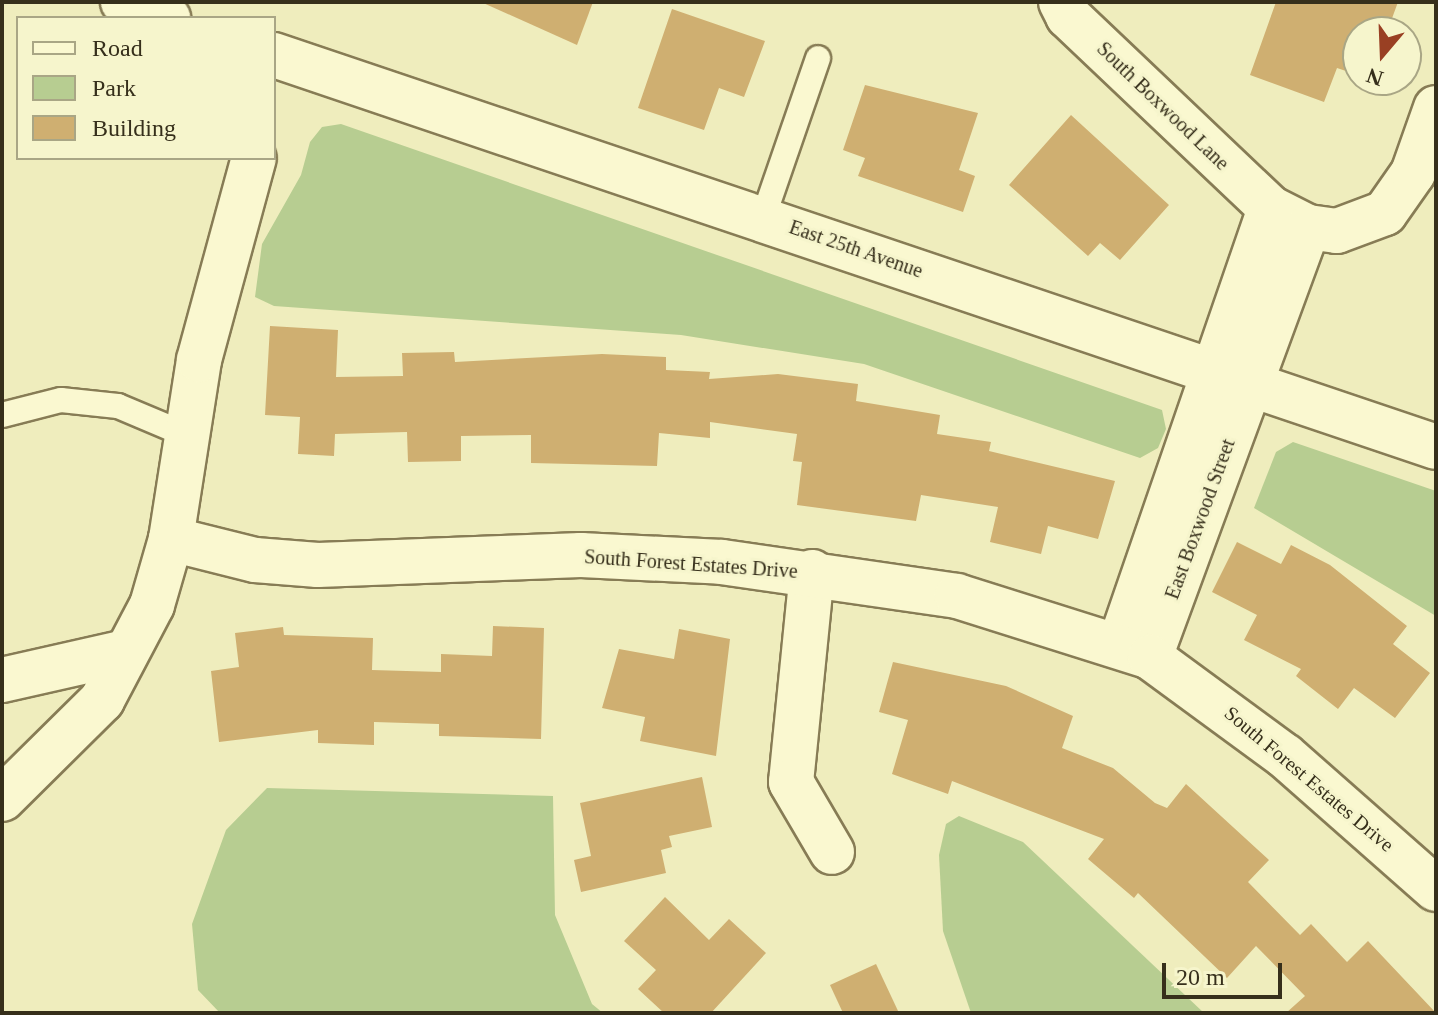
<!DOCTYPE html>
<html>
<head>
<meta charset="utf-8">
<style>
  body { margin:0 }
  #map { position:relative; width:1438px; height:1015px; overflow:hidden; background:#efedbd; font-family:Georgia,serif }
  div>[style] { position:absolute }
  .green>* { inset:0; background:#b7cd91 }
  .building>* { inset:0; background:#cfaf71 }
  .roads { filter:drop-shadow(2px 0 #877c55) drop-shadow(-2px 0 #877c55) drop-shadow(0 2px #877c55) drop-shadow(0 -2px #877c55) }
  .service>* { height:24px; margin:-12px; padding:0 12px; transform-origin:12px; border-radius:12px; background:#faf8d0 }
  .minor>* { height:44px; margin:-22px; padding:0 22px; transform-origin:22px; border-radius:22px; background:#faf8d0 }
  span { translate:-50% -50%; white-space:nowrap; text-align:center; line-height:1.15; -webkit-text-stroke:6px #f6f5cc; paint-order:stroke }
  .street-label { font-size:20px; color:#362f1b }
  .frame { position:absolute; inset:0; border:4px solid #362f1b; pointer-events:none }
  .legend { position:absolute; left:16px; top:16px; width:260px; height:144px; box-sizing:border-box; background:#f6f5cc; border:2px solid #a9a685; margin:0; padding:10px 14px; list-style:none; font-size:24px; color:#362f1b }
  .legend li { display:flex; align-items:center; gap:16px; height:40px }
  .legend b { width:40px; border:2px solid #a9a685 }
  .north { position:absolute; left:1342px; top:16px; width:80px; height:80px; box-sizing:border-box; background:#f6f5cc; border:2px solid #a9a685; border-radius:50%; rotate:199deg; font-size:22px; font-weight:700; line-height:32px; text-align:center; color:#362f1b }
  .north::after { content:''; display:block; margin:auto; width:28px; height:36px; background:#994023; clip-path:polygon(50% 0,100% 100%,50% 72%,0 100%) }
  .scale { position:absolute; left:1162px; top:963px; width:120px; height:36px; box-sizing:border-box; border:4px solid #362f1b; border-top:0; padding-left:10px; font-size:24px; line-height:28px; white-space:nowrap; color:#362f1b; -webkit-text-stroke:6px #f6f5cc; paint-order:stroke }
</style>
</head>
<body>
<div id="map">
  <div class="green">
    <i style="clip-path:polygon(341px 124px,1162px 410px,1166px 429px,1158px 448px,1140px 458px,864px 364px,681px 335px,274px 306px,255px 297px,262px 244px,301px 175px,310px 142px,322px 127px)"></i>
    <i style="clip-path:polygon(1293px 442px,1436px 491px,1436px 616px,1254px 508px,1276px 452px)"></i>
    <i style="clip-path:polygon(267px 788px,553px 796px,555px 915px,592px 1004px,603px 1013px,220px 1013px,198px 990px,192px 924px,226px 830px)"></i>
    <i style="clip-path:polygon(959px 816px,1023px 842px,1204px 1013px,971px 1013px,943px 931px,939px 855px,946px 824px)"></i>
  </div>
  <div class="building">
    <i style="clip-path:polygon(481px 2px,593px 2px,577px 45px)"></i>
    <i style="clip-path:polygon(1276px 2px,1398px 2px,1387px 32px,1358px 32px,1358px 75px,1337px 68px,1324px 102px,1250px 75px)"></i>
    <i style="clip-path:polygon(672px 9px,765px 41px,744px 97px,719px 88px,704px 130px,638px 108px)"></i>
    <i style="clip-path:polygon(865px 85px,978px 113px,959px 170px,975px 176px,963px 212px,858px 176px,865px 158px,843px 150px)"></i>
    <i style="clip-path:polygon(1071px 115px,1169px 205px,1120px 260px,1100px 243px,1088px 256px,1009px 185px)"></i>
    <i style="clip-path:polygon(270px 326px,338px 330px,336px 377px,403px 376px,402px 353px,454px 352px,455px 362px,602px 354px,666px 357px,666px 370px,710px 372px,709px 379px,778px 374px,858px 384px,856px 401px,940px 415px,937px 434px,991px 442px,989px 451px,1115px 481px,1098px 539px,1048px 526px,1041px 554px,990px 542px,998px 507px,921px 495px,916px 521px,797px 505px,802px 462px,793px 461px,797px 434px,710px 422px,710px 438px,659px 433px,657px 466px,531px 463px,531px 435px,461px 436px,461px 461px,408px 462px,407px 432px,335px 434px,334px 456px,298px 454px,300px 417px,265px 415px)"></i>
    <i style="clip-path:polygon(1237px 542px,1281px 564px,1291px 545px,1330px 565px,1407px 626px,1393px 644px,1430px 673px,1395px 718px,1354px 688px,1338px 709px,1296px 676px,1301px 669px,1244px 640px,1257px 615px,1212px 592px)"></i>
    <i style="clip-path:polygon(493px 626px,544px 628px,541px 739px,439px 736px,439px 724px,374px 722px,374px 745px,318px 743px,318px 730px,219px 742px,211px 671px,239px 667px,235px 633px,283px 627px,284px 635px,373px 638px,372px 670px,441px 672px,441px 654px,492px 656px)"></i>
    <i style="clip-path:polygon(679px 629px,730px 639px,716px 756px,640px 741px,645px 717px,602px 708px,619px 649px,674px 659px)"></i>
    <i style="clip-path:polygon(893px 662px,1006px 686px,1073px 716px,1062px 748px,1113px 768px,1155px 803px,1167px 808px,1186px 784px,1269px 860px,1248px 882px,1300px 935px,1311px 924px,1347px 962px,1368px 941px,1436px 1013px,1286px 1013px,1305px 996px,1256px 946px,1227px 978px,1138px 893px,1134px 898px,1088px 859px,1104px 839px,952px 781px,948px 794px,892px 774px,908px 720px,879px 712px)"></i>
    <i style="clip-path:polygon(702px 777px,712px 827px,669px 836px,672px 847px,661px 850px,666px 873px,581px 892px,574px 860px,591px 856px,580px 803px)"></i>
    <i style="clip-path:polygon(665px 897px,709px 940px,729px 919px,766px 953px,711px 1013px,664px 1013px,638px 989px,656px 970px,624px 941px)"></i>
    <i style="clip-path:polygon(876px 964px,899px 1013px,843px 1013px,830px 985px)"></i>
  </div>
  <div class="roads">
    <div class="service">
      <i style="left:763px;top:218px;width:169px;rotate:-71deg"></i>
      <i style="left:2px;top:415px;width:61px;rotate:-14.3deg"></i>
      <i style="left:61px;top:400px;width:57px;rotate:6deg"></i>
      <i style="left:118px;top:406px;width:75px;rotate:22.8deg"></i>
    </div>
    <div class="minor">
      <i style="left:123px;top:2px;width:48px;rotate:19.6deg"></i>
      <i style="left:1061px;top:2px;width:16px;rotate:63deg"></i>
      <i style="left:1068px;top:16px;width:279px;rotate:43.5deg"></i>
      <i style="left:1270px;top:208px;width:42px;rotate:26.6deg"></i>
      <i style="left:1308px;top:227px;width:29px;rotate:8deg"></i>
      <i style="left:1337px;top:231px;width:51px;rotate:-20.6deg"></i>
      <i style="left:1385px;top:213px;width:49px;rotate:-55deg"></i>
      <i style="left:1413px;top:173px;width:69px;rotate:-70.5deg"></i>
      <i style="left:274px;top:55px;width:1226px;rotate:18.64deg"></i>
      <i style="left:171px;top:539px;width:181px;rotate:-81.1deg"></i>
      <i style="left:199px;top:360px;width:209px;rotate:-74.8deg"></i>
      <i style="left:812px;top:572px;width:211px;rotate:95.7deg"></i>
      <i style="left:791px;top:782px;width:81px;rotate:59.6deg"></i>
      <i style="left:1120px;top:644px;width:461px;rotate:-71deg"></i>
      <i style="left:1150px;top:657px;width:458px;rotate:-69.8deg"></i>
      <i style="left:2px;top:680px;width:127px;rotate:-12.7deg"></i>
      <i style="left:2px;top:799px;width:141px;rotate:-44.7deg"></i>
      <i style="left:102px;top:700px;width:107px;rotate:-62.2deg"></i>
      <i style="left:152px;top:605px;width:69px;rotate:-73.9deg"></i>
      <i style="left:171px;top:539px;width:87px;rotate:14deg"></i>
      <i style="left:255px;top:560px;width:63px;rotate:4.5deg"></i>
      <i style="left:318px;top:565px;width:263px;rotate:-2.2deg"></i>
      <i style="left:581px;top:555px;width:141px;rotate:2.8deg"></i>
      <i style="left:722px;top:562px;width:237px;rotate:8.2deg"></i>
      <i style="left:957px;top:596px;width:202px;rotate:17.5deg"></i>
      <i style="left:1150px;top:657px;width:167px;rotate:36.3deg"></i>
      <i style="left:1285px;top:756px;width:201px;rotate:41.4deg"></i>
    </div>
  </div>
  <div class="street-label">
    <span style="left:1163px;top:106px;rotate:44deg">South Boxwood Lane</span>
    <span style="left:856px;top:249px;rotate:19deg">East 25th Avenue</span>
    <span style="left:1200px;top:519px;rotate:-70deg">East Boxwood Street</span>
    <span style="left:691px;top:564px;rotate:4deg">South Forest Estates Drive</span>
    <span style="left:1309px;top:779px;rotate:40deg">South Forest Estates Drive</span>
  </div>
  <div class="frame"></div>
  <ul class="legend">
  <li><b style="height:10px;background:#faf8d0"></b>Road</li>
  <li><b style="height:22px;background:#b7cd91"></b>Park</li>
  <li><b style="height:22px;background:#cfaf71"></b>Building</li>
  </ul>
  <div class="north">N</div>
  <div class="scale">20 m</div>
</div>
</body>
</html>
